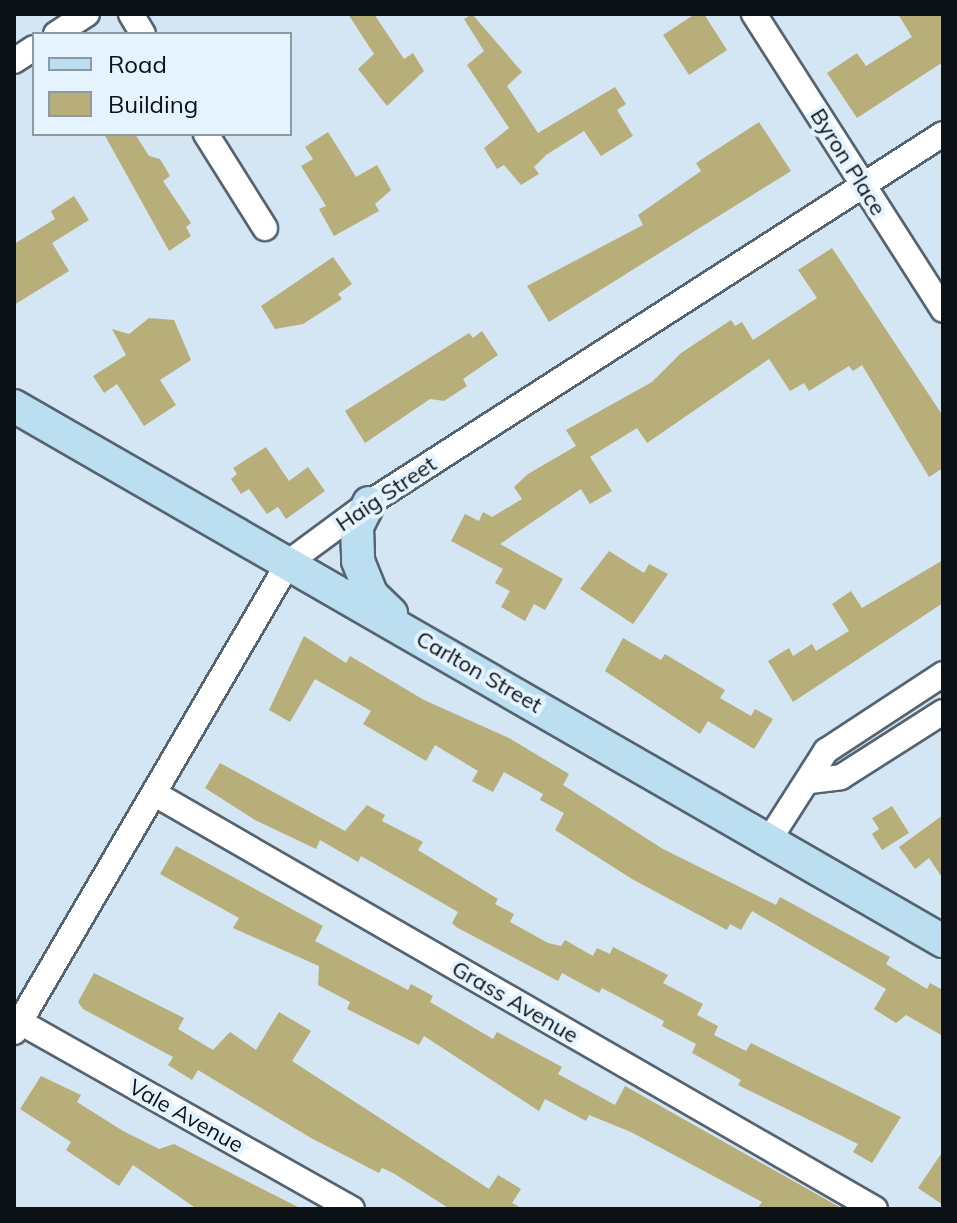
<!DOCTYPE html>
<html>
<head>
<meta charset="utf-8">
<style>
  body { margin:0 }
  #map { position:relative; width:957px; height:1223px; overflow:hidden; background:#d4e6f4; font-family:Mulish,sans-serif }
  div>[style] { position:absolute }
  .building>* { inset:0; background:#b7ae79 }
  .roads { filter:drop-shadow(2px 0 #546470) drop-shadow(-2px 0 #546470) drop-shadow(0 2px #546470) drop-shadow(0 -2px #546470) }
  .street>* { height:24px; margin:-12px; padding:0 12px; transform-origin:12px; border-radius:12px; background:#fff }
  .secondary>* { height:32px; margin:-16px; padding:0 16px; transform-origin:16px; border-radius:16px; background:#bcdef1 }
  span { translate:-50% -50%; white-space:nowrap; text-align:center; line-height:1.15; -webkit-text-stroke:8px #e4f3fe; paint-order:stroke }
  .street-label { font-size:22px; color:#0b1115 }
  .frame { position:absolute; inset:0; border:16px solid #0b1115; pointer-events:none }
  .legend { position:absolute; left:32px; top:32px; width:260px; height:104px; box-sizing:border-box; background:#e4f3fe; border:2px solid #8d99a1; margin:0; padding:10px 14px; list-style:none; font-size:24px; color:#0b1115 }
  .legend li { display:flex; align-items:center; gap:16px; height:40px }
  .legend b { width:40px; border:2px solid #8d99a1 }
</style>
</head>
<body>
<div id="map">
  <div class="building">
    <i style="clip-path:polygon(348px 14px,374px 14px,404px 59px,413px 53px,424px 71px,387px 106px,358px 69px,374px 54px)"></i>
    <i style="clip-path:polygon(472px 14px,522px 72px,507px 86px,538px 133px,615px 87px,626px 104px,617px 110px,633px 136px,601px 156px,584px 131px,546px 155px,534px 167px,539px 174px,521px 185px,504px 165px,497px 169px,484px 148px,509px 128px,467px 65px,484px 51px,464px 19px)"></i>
    <i style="clip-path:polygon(695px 14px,704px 14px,727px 50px,689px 75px,663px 35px)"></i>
    <i style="clip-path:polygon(898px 14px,943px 14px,943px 62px,857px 118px,827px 73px,857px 53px,866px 66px,912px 37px)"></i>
    <i style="clip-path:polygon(759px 122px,791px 171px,549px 322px,527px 286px,643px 225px,638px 215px,701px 171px,696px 163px)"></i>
    <i style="clip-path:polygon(328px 132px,356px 177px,377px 165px,391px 190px,375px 204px,379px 211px,334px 236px,319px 209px,326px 206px,301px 166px,313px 159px,305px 147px)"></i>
    <i style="clip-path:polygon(104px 134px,135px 134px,149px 156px,160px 159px,170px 176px,163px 181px,191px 223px,186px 227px,191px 236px,169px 251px)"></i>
    <i style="clip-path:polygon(74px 196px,89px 220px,52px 243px,69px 271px,14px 305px,14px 244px,55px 219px,51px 211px)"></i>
    <i style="clip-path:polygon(832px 248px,943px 416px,943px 468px,929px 477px,862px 365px,853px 371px,849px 366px,809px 391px,804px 383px,790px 391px,769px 359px,647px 443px,637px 428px,590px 457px,612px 491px,590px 504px,581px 489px,500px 544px,563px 579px,545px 610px,534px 604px,525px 621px,501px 607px,510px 591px,495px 583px,503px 569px,451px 541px,465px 514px,479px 521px,483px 512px,492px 517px,522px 499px,514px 487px,528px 474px,576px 446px,566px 430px,652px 382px,681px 353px,731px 320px,735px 326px,742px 322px,753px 340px,817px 298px,798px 270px)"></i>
    <i style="clip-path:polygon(333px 257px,352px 284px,338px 294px,342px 299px,303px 324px,275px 329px,261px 306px)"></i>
    <i style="clip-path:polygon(149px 318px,174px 320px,191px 360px,160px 380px,176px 405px,144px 426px,117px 384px,104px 393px,93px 376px,126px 355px,112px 329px,129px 334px)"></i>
    <i style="clip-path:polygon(482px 331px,498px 355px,463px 379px,467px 386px,444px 401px,430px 399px,365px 443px,345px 411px,469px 333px,473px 338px)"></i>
    <i style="clip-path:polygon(266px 447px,289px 481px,308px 467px,325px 491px,286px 519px,278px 507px,267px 514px,249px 489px,241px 494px,231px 479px,237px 474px,233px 468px)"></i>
    <i style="clip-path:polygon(609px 551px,644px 573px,649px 564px,668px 574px,633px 624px,580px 589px)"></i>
    <i style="clip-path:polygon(943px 560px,943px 603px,793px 702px,768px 661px,789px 648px,793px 656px,812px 644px,816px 651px,849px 631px,832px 604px,851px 591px,862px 608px)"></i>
    <i style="clip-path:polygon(304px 636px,346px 663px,350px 656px,424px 700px,509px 738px,569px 774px,563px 785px,663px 849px,776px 905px,780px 897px,890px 957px,886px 964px,927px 989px,930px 983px,943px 990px,943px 1036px,906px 1015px,896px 1023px,874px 1009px,886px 989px,752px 911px,741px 930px,730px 924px,727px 930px,632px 879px,555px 830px,564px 813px,540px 800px,543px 794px,504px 772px,493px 792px,472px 781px,478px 771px,435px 745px,426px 761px,363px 724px,371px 711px,315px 679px,290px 722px,269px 710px)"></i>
    <i style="clip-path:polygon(623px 638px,661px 660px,665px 654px,725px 690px,720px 698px,751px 716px,755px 709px,773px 719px,754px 749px,708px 721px,700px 734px,605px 671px)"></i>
    <i style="clip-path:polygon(220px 763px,345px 831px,367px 805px,385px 815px,382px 821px,423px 842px,418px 850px,498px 899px,495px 904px,514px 914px,510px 922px,548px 943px,561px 946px,565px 940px,593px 956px,597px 948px,610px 954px,613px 947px,668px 975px,663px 983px,703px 1004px,697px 1015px,718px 1026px,714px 1035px,746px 1051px,751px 1043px,901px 1117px,872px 1163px,853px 1152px,858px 1144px,738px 1085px,741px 1080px,692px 1053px,696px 1044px,662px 1026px,664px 1021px,602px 988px,599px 993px,562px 973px,558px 981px,456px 927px,452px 923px,458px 912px,361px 856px,358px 862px,320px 840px,316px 849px,255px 820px,205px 788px)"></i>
    <i style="clip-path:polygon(892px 806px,909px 833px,882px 850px,872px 834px,879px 829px,872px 818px)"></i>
    <i style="clip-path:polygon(943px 815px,943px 879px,929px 858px,915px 869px,899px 847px)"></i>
    <i style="clip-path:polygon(176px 846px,323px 926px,315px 941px,408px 990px,411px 984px,433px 996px,430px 1002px,493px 1039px,497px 1032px,562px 1067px,558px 1074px,615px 1105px,625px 1086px,843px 1209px,757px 1209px,762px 1202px,631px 1132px,589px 1115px,586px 1121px,545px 1099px,539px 1111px,424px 1036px,419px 1045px,347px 1009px,350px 1002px,318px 985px,319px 966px,233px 928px,239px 918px,160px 874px)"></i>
    <i style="clip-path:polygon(94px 973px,184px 1018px,178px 1029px,213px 1050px,230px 1032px,256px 1050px,279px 1012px,311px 1031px,292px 1061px,489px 1189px,498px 1175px,521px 1189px,512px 1203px,523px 1209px,450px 1209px,393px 1173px,382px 1168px,379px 1173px,311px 1138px,198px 1070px,192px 1080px,168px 1065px,173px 1057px,83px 1009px,78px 1002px)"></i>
    <i style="clip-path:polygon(41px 1076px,81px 1095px,77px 1102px,123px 1131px,159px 1149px,174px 1144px,302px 1209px,197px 1209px,133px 1165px,119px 1186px,66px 1150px,71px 1142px,20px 1109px)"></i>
    <i style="clip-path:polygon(943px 1151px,943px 1205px,918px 1188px)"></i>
  </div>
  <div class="roads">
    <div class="street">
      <i style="left:131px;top:14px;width:23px;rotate:59deg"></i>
      <i style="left:754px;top:14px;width:351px;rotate:57.4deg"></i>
      <i style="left:56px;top:34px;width:37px;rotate:-33deg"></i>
      <i style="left:14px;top:61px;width:24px;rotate:-33deg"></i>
      <i style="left:206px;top:134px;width:111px;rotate:57.9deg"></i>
      <i style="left:810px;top:781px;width:31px;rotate:-7deg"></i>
      <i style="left:841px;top:777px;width:121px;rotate:-32.5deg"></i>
      <i style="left:155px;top:794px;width:831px;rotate:29.96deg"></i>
      <i style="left:769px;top:840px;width:106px;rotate:-57.4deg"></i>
      <i style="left:826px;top:751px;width:140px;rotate:-33.3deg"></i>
      <i style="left:20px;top:1022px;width:381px;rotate:29.4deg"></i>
      <i style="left:14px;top:1032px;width:545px;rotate:-59.67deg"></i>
      <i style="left:289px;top:562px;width:99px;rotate:-36.4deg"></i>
      <i style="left:369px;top:503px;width:682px;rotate:-32.74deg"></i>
    </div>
    <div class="secondary">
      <i style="left:14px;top:406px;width:1072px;rotate:29.94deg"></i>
      <i style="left:369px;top:503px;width:27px;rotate:117deg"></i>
      <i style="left:357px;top:527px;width:34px;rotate:88deg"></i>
      <i style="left:358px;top:561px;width:35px;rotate:68deg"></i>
      <i style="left:371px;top:594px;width:28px;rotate:44deg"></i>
    </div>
  </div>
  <div class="street-label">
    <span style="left:848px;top:162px;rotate:58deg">Byron Place</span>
    <span style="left:386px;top:494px;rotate:-34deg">Haig Street</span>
    <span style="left:479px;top:672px;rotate:30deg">Carlton Street</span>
    <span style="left:515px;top:1002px;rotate:30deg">Grass Avenue</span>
    <span style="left:186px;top:1116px;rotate:29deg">Vale Avenue</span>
  </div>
  <div class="frame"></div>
  <ul class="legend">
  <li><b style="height:10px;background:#bcdef1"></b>Road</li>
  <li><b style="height:22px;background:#b7ae79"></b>Building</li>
  </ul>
</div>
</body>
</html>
